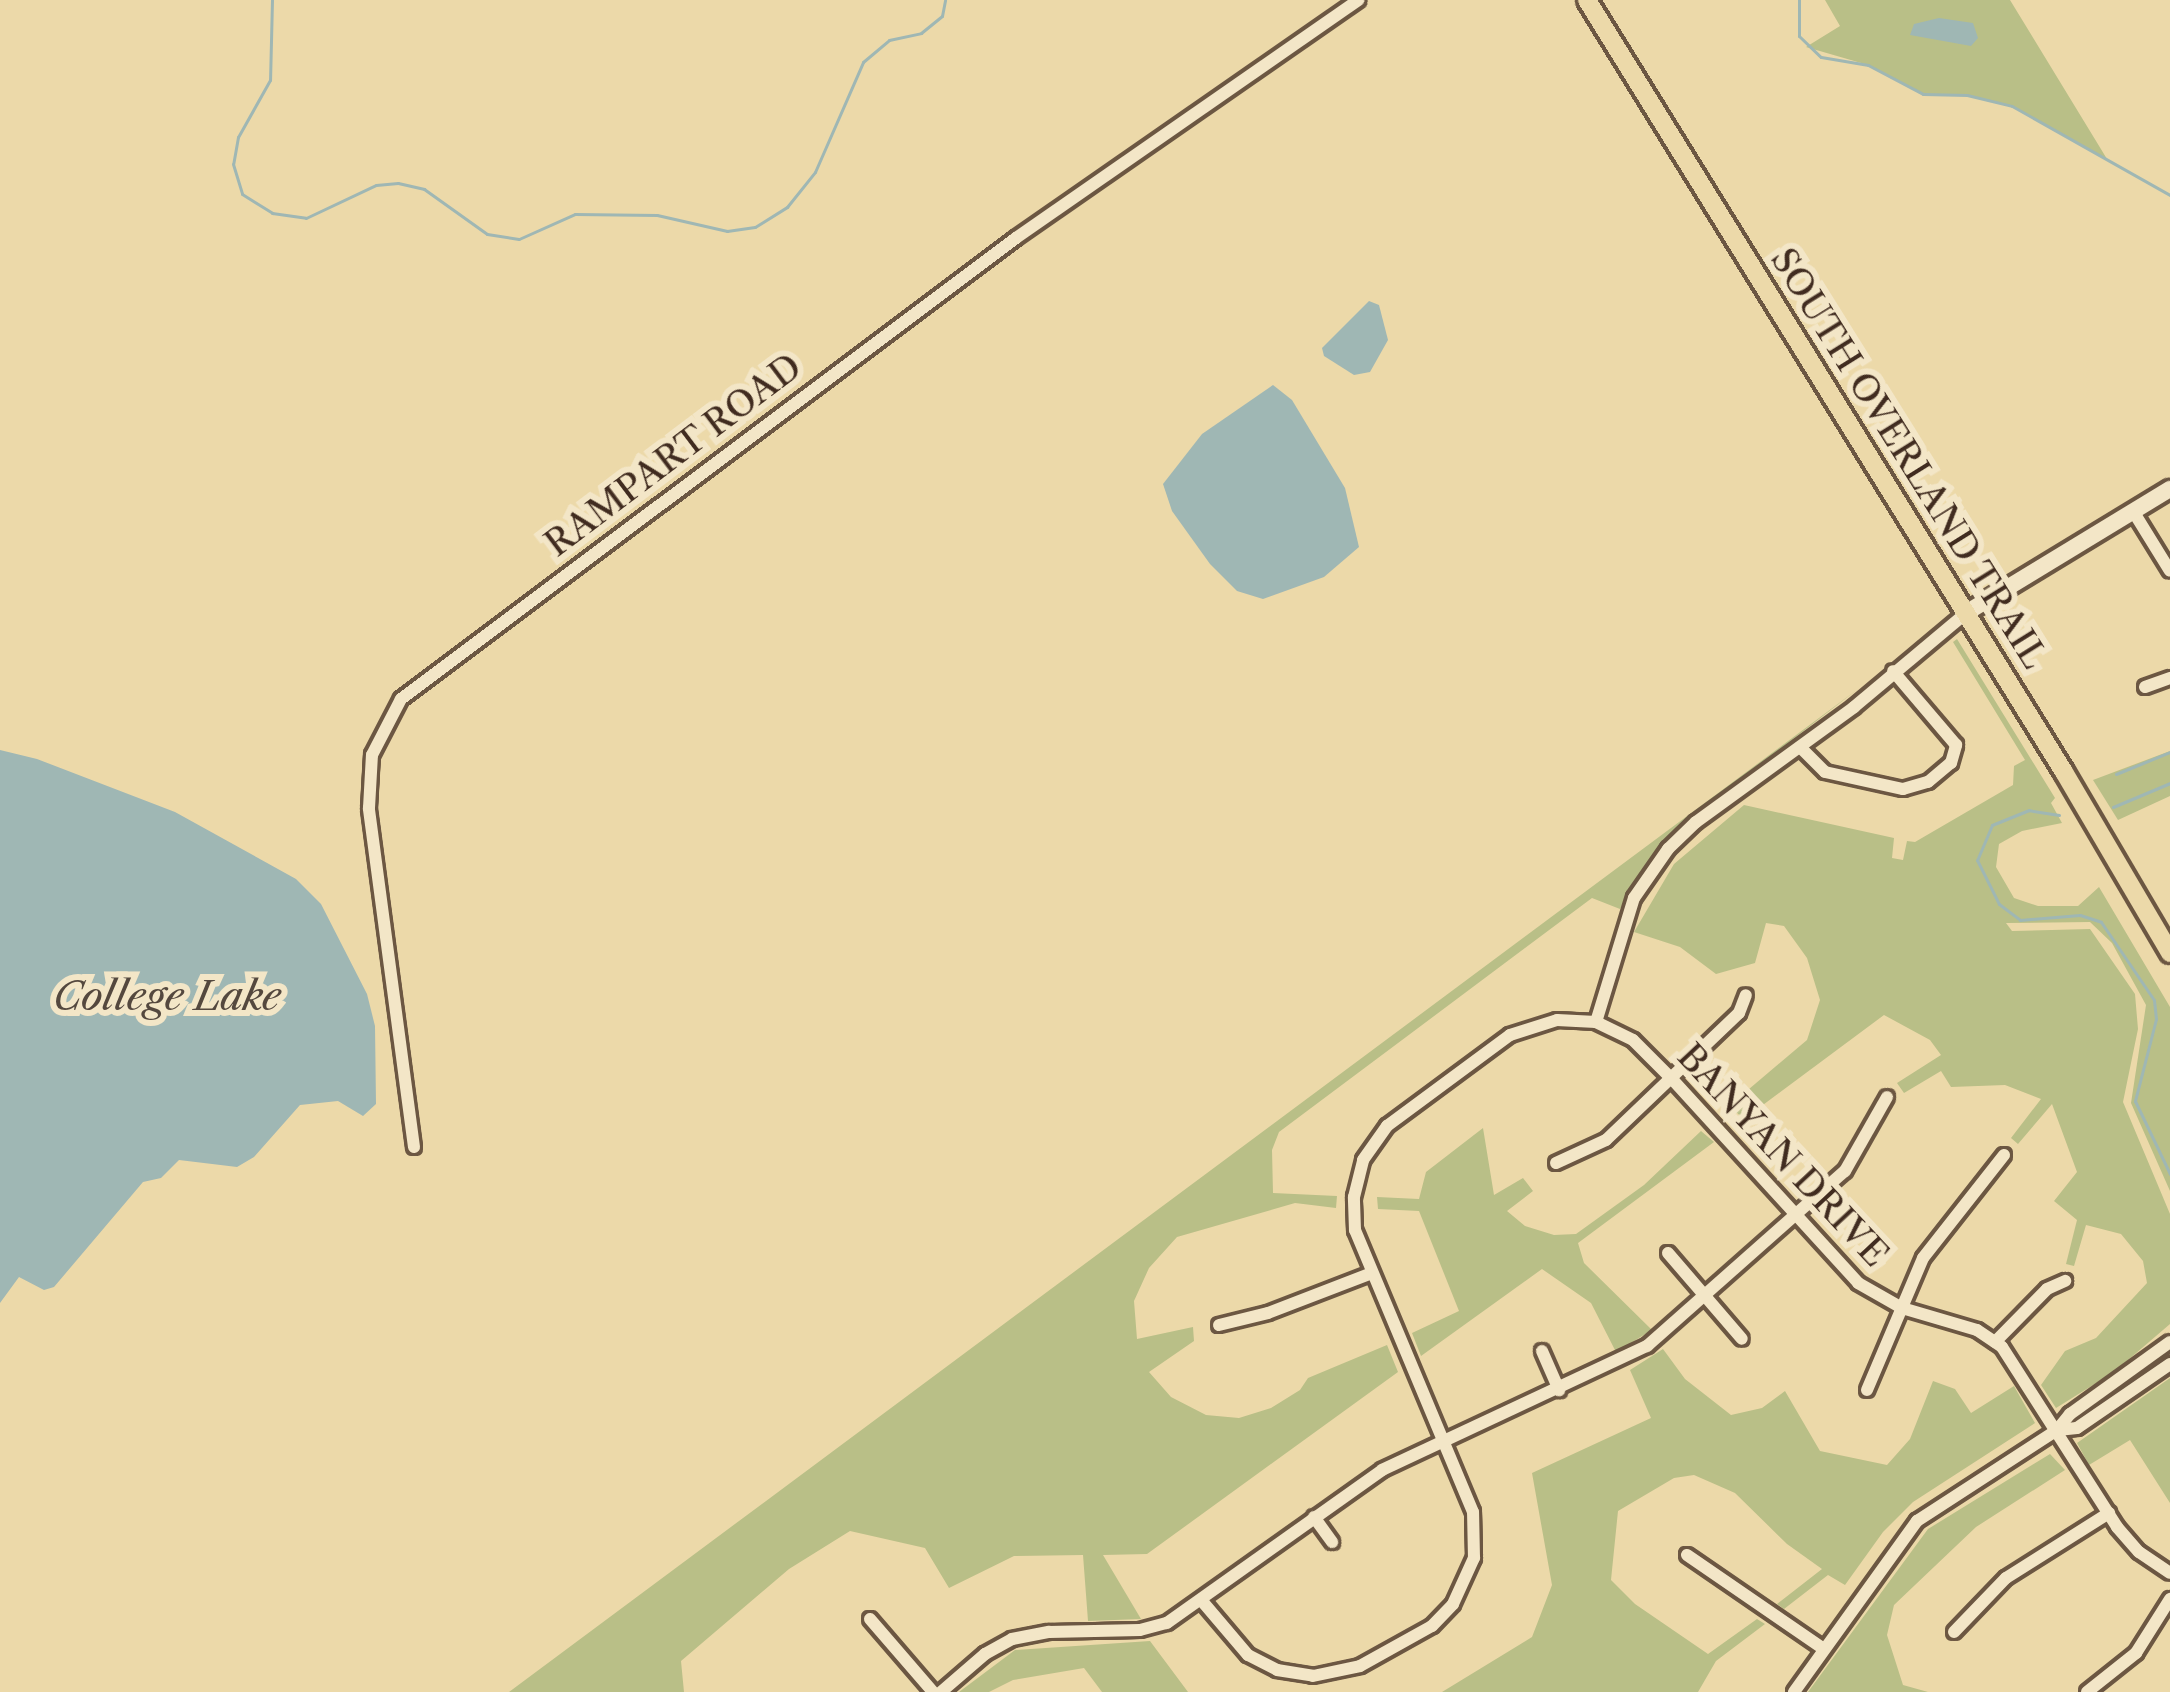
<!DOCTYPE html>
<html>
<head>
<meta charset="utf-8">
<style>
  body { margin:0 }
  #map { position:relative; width:2170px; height:1692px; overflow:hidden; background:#ecd9a9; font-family:"Libre Caslon Text",serif }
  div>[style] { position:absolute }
  .green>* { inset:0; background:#b9bf87 }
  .water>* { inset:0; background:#9fb7b4 }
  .stream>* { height:3px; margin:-1.5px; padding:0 1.5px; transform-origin:1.5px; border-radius:1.5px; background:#9fb7b4 }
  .roads { filter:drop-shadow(3px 0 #6c5742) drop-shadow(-3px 0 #6c5742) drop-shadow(0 3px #6c5742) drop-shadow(0 -3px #6c5742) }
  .street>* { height:12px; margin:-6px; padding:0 6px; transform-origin:6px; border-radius:6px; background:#f3e6c7 }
  .secondary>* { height:16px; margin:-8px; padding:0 8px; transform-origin:8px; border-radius:8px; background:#f3e6c7 }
  .primary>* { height:18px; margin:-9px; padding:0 9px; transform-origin:9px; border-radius:9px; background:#ecd9a9 }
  span { translate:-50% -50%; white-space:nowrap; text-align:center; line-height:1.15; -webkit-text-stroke:12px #f3e6c7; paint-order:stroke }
  .street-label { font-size:36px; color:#412c20 }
  .water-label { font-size:39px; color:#54483e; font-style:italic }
</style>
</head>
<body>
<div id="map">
  <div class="green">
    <i style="clip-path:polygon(1825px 0,2010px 0,2107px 159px,2012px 106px,1967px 95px,1923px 94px,1868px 65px,1806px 47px,1840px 26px)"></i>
    <i style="clip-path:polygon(1957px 639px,2055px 798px,2051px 803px,2062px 823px,2022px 831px,1999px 844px,1996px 867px,2014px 898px,2038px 906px,2078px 906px,2099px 887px,2170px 1007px,2170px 1191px,2131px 1103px,2146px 1005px,2112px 943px,2090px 922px,2006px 923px,2012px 931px,2090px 929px,2135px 994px,2138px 1029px,2123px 1102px,2170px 1214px,2170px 1324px,2114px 1372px,2056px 1408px,2041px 1385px,2065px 1351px,2096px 1338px,2147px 1283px,2143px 1261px,2121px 1234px,2086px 1225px,2074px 1266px,2066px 1264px,2077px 1220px,2054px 1201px,2077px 1172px,2052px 1104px,2018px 1144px,2011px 1138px,2041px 1099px,2005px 1085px,1951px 1087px,1941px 1071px,1904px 1093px,1897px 1083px,1941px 1055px,1930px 1040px,1884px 1015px,1744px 1119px,1729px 1106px,1807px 1040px,1820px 1000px,1807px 958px,1784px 926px,1766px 923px,1755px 963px,1716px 974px,1680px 947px,1634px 932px,1674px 864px,1744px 805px,1894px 838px,1892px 858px,1903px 860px,1907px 841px,1915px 842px,2013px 785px,2014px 766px,2025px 760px,1953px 642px)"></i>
    <i style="clip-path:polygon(1858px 689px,1680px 826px,1652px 856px,1620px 909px,1592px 898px,1279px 1132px,1272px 1150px,1273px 1193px,1337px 1196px,1336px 1208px,1295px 1203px,1177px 1237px,1149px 1268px,1134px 1301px,1137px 1339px,1193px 1327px,1194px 1341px,1149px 1372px,1171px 1397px,1206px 1415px,1239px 1418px,1271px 1408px,1300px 1390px,1308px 1378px,1387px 1345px,1398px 1372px,1147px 1554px,1103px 1555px,1141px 1619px,1088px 1621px,1083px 1555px,1014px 1556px,949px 1588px,925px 1548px,850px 1531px,789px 1569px,681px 1661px,684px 1692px,509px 1692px)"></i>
    <i style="clip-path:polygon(2170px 751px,2170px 796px,2118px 820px,2093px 780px)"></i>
    <i style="clip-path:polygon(1483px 1128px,1494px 1195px,1523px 1178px,1533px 1191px,1507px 1211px,1525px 1226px,1554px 1235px,1576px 1234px,1644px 1185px,1701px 1131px,1714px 1142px,1578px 1243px,1584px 1263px,1652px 1330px,1616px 1352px,1591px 1303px,1542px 1269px,1421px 1356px,1412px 1333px,1459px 1311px,1419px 1211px,1378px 1209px,1377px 1197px,1419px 1199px,1426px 1172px)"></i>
    <i style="clip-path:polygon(1663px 1349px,1685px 1379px,1731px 1415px,1762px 1408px,1785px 1391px,1820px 1451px,1887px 1465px,1910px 1439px,1933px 1381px,1955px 1389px,1971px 1413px,2014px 1386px,2035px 1423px,1913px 1502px,1883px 1532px,1845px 1585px,1828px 1575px,1784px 1609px,1777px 1604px,1822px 1569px,1787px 1544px,1735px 1493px,1694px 1475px,1674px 1478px,1618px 1511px,1611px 1580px,1635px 1604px,1708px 1654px,1757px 1619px,1765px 1624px,1716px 1661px,1698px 1692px,1442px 1692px,1532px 1637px,1552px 1585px,1532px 1473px,1651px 1418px,1630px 1370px)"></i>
    <i style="clip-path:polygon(2170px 1378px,2170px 1503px,2130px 1440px,2089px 1465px,2077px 1443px)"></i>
    <i style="clip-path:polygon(2050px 1454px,2065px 1470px,1976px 1527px,1894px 1605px,1887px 1635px,1903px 1685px,1928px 1692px,1808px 1692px,1928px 1529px)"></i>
    <i style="clip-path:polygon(1150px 1641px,1188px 1692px,1102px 1692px,1084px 1668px,1013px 1680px,989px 1692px,959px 1692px,1015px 1650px)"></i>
  </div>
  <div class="water">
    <i style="clip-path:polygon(1939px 18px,1973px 23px,1978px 38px,1971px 46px,1910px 35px,1914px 24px)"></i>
    <i style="clip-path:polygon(1369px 301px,1379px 305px,1388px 340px,1370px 372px,1354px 375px,1324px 356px,1322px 348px)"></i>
    <i style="clip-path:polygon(1273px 385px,1292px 400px,1345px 488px,1359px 547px,1324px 577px,1263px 599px,1237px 591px,1210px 564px,1172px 511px,1163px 484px,1202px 434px)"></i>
    <i style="clip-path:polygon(0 750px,37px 759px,175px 812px,296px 879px,321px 904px,367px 994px,375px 1026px,376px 1104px,363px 1116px,338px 1101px,300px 1105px,254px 1157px,237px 1167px,179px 1160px,161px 1178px,143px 1182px,54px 1287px,44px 1290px,19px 1277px,0 1303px)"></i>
  </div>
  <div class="stream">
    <i style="left:272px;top:0;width:80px;rotate:91.4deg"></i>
    <i style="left:270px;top:80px;width:65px;rotate:119.3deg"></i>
    <i style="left:238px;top:137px;width:27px;rotate:100deg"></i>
    <i style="left:233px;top:164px;width:31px;rotate:73deg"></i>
    <i style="left:242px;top:194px;width:36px;rotate:32deg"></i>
    <i style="left:272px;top:213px;width:34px;rotate:8deg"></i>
    <i style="left:306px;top:218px;width:77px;rotate:-25.2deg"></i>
    <i style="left:376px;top:185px;width:22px;rotate:-5deg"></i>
    <i style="left:398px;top:183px;width:27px;rotate:13deg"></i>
    <i style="left:424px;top:189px;width:77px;rotate:35.5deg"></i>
    <i style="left:487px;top:234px;width:32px;rotate:9deg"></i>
    <i style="left:519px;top:239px;width:61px;rotate:-24.1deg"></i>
    <i style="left:575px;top:214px;width:82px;rotate:0.7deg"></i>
    <i style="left:657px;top:215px;width:72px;rotate:12.9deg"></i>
    <i style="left:727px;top:231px;width:28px;rotate:-8deg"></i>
    <i style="left:755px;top:227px;width:38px;rotate:-32deg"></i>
    <i style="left:787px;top:207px;width:45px;rotate:-51.3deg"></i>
    <i style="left:815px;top:172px;width:120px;rotate:-66.4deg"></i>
    <i style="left:863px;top:62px;width:34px;rotate:-40deg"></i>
    <i style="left:889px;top:40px;width:33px;rotate:-12deg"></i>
    <i style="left:921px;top:33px;width:27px;rotate:-39deg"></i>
    <i style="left:942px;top:16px;width:16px;rotate:-79deg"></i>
    <i style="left:1799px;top:0;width:36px;rotate:90deg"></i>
    <i style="left:1799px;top:36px;width:30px;rotate:44deg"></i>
    <i style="left:1821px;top:57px;width:48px;rotate:9.7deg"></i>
    <i style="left:1868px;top:65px;width:62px;rotate:27.8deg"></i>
    <i style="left:1923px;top:94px;width:44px;rotate:1.3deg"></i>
    <i style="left:1967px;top:95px;width:46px;rotate:13.7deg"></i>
    <i style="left:2012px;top:106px;width:181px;rotate:29.4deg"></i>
    <i style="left:2116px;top:774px;width:58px;rotate:-22.2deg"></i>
    <i style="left:2113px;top:807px;width:62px;rotate:-22.8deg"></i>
    <i style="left:2059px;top:815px;width:30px;rotate:-171deg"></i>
    <i style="left:2029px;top:810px;width:40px;rotate:158deg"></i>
    <i style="left:1992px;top:825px;width:38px;rotate:113deg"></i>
    <i style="left:1977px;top:860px;width:49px;rotate:63.4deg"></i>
    <i style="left:1999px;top:904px;width:26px;rotate:37deg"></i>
    <i style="left:2020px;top:920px;width:60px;rotate:-4.8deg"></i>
    <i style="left:2080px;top:915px;width:22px;rotate:18deg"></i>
    <i style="left:2101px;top:922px;width:94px;rotate:55.8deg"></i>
    <i style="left:2154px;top:1000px;width:19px;rotate:84deg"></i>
    <i style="left:2156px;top:1019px;width:85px;rotate:104.4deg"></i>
    <i style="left:2135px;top:1101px;width:81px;rotate:64.4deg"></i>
  </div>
  <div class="roads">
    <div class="street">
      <i style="left:2133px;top:511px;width:70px;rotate:58.3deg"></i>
      <i style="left:2145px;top:687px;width:27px;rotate:-20deg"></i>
      <i style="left:1800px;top:747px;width:35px;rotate:45deg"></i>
      <i style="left:1825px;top:772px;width:80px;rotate:12.3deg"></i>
      <i style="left:1903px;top:789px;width:26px;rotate:-16deg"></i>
      <i style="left:1928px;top:782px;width:30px;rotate:-40deg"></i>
      <i style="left:1951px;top:763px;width:19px;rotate:-74deg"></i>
      <i style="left:1956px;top:745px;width:97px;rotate:-130.4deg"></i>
      <i style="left:1596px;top:1022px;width:41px;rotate:25.9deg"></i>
      <i style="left:1633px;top:1040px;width:55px;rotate:45deg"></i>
      <i style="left:1672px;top:1079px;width:276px;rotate:47.6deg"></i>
      <i style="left:1858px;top:1283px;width:51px;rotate:29.6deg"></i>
      <i style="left:1902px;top:1308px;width:78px;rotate:16.3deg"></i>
      <i style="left:1977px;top:1330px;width:30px;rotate:34deg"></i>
      <i style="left:2002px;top:1347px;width:214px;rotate:57.4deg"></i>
      <i style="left:2117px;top:1527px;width:33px;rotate:49deg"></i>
      <i style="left:2139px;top:1552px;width:37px;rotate:34deg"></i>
      <i style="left:414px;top:1147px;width:342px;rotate:-97.6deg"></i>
      <i style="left:369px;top:808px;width:53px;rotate:-86.8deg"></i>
      <i style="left:372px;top:755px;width:63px;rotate:-62.6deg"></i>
      <i style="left:401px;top:699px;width:769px;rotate:-36.85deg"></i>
      <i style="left:1016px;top:238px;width:417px;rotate:-34.8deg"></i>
      <i style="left:1556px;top:1163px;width:55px;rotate:-24.7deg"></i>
      <i style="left:1606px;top:1140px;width:184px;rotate:-43.7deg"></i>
      <i style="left:1739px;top:1013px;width:19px;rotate:-69deg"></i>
      <i style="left:1668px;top:1253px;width:113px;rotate:49.3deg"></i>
      <i style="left:1219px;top:1325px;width:50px;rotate:-13.8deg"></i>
      <i style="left:1268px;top:1313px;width:111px;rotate:-21deg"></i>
      <i style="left:1995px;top:1342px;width:74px;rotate:-45.5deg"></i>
      <i style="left:2047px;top:1289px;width:20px;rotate:-24deg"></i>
      <i style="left:1542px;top:1351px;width:43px;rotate:66.4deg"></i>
      <i style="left:1867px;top:1390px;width:143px;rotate:-67deg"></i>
      <i style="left:1923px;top:1258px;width:131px;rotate:-51.8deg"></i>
      <i style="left:2058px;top:1430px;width:19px;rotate:-6deg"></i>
      <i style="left:2077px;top:1428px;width:113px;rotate:-34.5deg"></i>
      <i style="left:1314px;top:1517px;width:31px;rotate:54deg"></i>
      <i style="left:1687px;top:1555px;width:166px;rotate:34.5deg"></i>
      <i style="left:1202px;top:1601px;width:71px;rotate:49.6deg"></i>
      <i style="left:1248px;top:1655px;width:33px;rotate:27deg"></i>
      <i style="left:1277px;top:1670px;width:36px;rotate:9deg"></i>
      <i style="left:1313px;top:1676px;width:48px;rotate:-12deg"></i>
      <i style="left:1360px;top:1666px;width:82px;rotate:-29.1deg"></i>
      <i style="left:1432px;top:1626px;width:30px;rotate:-46deg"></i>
      <i style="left:1453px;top:1604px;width:51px;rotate:-65.5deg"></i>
      <i style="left:1474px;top:1558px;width:46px;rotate:-91.2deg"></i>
      <i style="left:1473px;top:1512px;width:306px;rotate:-112.7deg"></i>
      <i style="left:1355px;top:1230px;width:33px;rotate:-92deg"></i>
      <i style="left:1354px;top:1197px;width:38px;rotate:-76deg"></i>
      <i style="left:1363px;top:1160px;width:42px;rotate:-54.8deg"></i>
      <i style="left:1387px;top:1126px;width:153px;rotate:-36.5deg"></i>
      <i style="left:1510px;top:1035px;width:49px;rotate:-17.7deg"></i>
      <i style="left:1557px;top:1020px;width:39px;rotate:3deg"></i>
      <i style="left:1596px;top:1022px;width:130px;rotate:-73deg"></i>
      <i style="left:1634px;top:898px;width:60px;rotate:-55.2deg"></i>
      <i style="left:1668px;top:849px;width:39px;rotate:-44deg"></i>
      <i style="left:1696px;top:822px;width:195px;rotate:-36deg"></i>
      <i style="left:1854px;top:707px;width:146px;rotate:-40deg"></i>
      <i style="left:870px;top:1619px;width:96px;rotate:49.2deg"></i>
      <i style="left:1954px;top:1632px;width:75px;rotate:-46.1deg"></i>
      <i style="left:2006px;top:1578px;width:122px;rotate:-32.3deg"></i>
      <i style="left:941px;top:1692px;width:58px;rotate:-40.8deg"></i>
      <i style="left:985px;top:1654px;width:31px;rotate:-29deg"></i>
      <i style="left:1012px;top:1639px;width:38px;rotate:-11deg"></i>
      <i style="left:1049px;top:1632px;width:91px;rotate:-1.3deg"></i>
      <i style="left:1140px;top:1630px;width:28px;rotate:-15deg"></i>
      <i style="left:1167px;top:1623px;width:264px;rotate:-35.4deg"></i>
      <i style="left:1382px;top:1470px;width:293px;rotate:-25.1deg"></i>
      <i style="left:1647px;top:1346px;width:264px;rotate:-41.5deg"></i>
      <i style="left:1845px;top:1171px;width:85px;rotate:-60.4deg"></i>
      <i style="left:1794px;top:1692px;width:211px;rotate:-54.3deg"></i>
      <i style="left:1917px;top:1521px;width:167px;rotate:-33deg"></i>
      <i style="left:2057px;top:1430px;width:21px;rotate:-51deg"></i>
      <i style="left:2070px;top:1414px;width:123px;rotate:-35.8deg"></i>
      <i style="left:2087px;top:1692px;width:63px;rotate:-38.5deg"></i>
      <i style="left:2136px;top:1653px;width:64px;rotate:-57.8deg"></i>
    </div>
    <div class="secondary">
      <i style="left:1966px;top:613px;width:239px;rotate:-31.3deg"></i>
    </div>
    <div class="primary">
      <i style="left:1587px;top:0;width:907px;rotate:58.29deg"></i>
      <i style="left:2064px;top:772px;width:210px;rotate:59.6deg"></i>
    </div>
  </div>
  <div class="street-label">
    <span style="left:673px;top:455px;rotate:-37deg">RAMPART ROAD</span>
    <span style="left:1909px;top:458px;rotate:58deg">SOUTH OVERLAND TRAIL</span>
    <span style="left:1783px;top:1155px;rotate:47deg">BANYAN DRIVE</span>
  </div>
  <div class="water-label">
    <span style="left:167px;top:996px">College Lake</span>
  </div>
</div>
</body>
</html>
